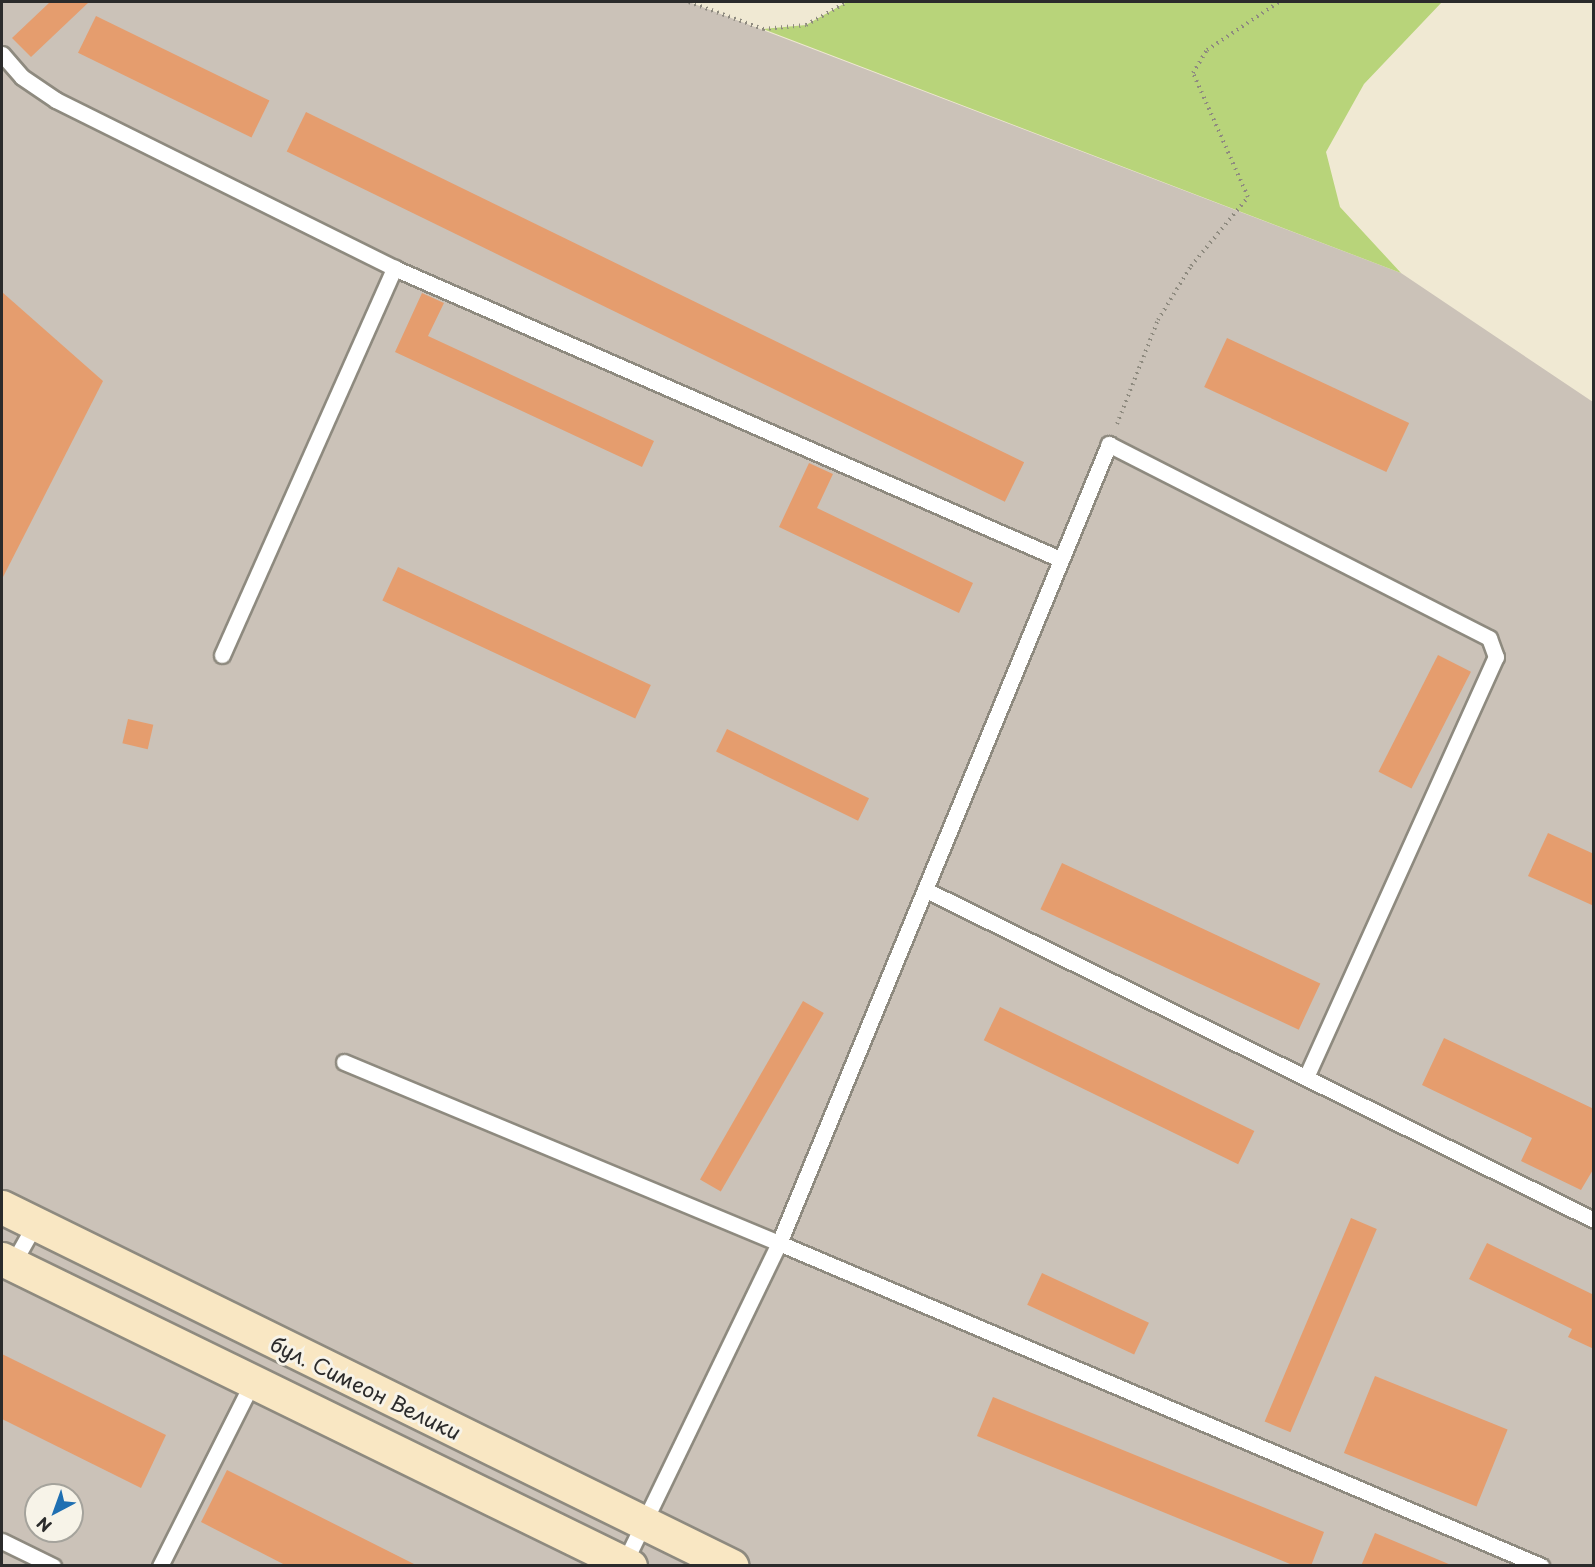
<!DOCTYPE html>
<html>
<head>
<meta charset="utf-8">
<style>
  body { margin:0 }
  #map { position:relative; width:1595px; height:1567px; overflow:hidden; background:#f0e9d3; font-family:"Playpen Sans",sans-serif }
  div>[style] { position:absolute }
  .industrial>* { inset:0; background:#cbc2b8 }
  .green>* { inset:0; background:#b8d47a }
  .building>* { inset:0; background:#e59d6e; transform-origin:0 0 }
  .path>* { height:4px; margin-top:-2px; transform-origin:0; background:repeating-linear-gradient(90deg,#8e8a7f 0 1.5px,transparent 0 6px) }
  .roads { filter:drop-shadow(2px 0 #8e8a7f) drop-shadow(-2px 0 #8e8a7f) drop-shadow(0 2px #8e8a7f) drop-shadow(0 -2px #8e8a7f) }
  .service>* { height:15px; margin:-7.5px; padding:0 7.5px; transform-origin:7.5px; border-radius:7.5px; background:#fff }
  .secondary>* { height:33px; margin:-16.5px; padding:0 16.5px; transform-origin:16.5px; border-radius:16.5px; background:#f9e7c3 }
  span { translate:-50% -50%; white-space:nowrap; text-align:center; line-height:1.15; -webkit-text-stroke:6px #f7f3e8; paint-order:stroke }
  .street-label { font-size:21px; color:#2b2b2b }
  .frame { position:absolute; inset:0; border:3px solid #2b2b2b; pointer-events:none }
  .north { position:absolute; left:24px; top:1483px; width:60px; height:60px; box-sizing:border-box; background:#f7f3e8; border:2px solid #a5a39c; border-radius:50%; rotate:221deg; font-size:16px; font-weight:700; line-height:24px; text-align:center; color:#2b2b2b }
  .north::after { content:''; display:block; margin:auto; width:21px; height:27px; background:#1f6fb2; clip-path:polygon(50% 0,100% 100%,50% 72%,0 100%) }
</style>
</head>
<body>
<div id="map">
  <div class="industrial">
    <i style="clip-path:polygon(evenodd,2px 2px,689px 2px,1401px 273px,1593px 402px,1593px 1565px,2px 1566px,2px 2px,36px 1495px,72px 1495px,72px 1531px,36px 1531px,36px 1495px)"></i>
  </div>
  <div class="green">
    <i style="clip-path:polygon(847px 2px,1442px 2px,1364px 84px,1326px 152px,1340px 207px,1401px 273px,763px 29px,806px 25px)"></i>
  </div>
  <div class="building">
    <i style="clip-path:polygon(50px 2px,89px 2px,31px 57px,12px 38px)"></i>
    <i style="left:96px;top:16px;width:193px;height:41px;rotate:26deg"></i>
    <i style="left:306px;top:112px;width:799px;height:44px;rotate:26deg"></i>
    <i style="clip-path:polygon(2px 292px,103px 381px,2px 579px)"></i>
    <i style="clip-path:polygon(422px 293px,444px 303px,428px 336px,654px 441px,642px 467px,395px 352px)"></i>
    <i style="left:1227px;top:338px;width:201px;height:54px;rotate:25deg"></i>
    <i style="clip-path:polygon(809px 463px,833px 474px,817px 508px,973px 583px,959px 613px,779px 527px)"></i>
    <i style="left:398px;top:567px;width:279px;height:37px;rotate:25deg"></i>
    <i style="left:1438px;top:655px;width:37px;height:131px;rotate:27deg"></i>
    <i style="left:128px;top:719px;width:26px;height:25px;rotate:13deg"></i>
    <i style="left:727px;top:729px;width:158px;height:25px;rotate:26deg"></i>
    <i style="clip-path:polygon(1548px 833px,1594px 854px,1594px 906px,1528px 876px)"></i>
    <i style="left:1062px;top:863px;width:285px;height:51px;rotate:25deg"></i>
    <i style="left:803px;top:1001px;width:24px;height:206px;rotate:30deg"></i>
    <i style="left:1000px;top:1007px;width:283px;height:37px;rotate:26deg"></i>
    <i style="clip-path:polygon(1444px 1038px,1594px 1109px,1594px 1168px,1581px 1190px,1521px 1161px,1532px 1138px,1422px 1085px)"></i>
    <i style="left:1351px;top:1218px;width:28px;height:221px;rotate:23deg"></i>
    <i style="clip-path:polygon(1487px 1243px,1594px 1295px,1594px 1349px,1568px 1337px,1572px 1329px,1469px 1279px)"></i>
    <i style="left:1042px;top:1273px;width:118px;height:35px;rotate:25deg"></i>
    <i style="clip-path:polygon(2px 1354px,166px 1435px,141px 1488px,2px 1419px)"></i>
    <i style="left:1375px;top:1376px;width:143px;height:83px;rotate:22deg"></i>
    <i style="clip-path:polygon(993px 1397px,1324px 1532px,1311px 1566px,1295px 1566px,977px 1436px)"></i>
    <i style="clip-path:polygon(227px 1470px,418px 1566px,287px 1566px,201px 1522px)"></i>
    <i style="clip-path:polygon(1375px 1533px,1451px 1565px,1451px 1566px,1361px 1566px)"></i>
  </div>
  <div class="path">
    <i style="left:689px;top:2px;width:79px;rotate:20deg"></i>
    <i style="left:763px;top:29px;width:43px;rotate:-5.3deg"></i>
    <i style="left:806px;top:25px;width:47px;rotate:-29.3deg"></i>
    <i style="left:1117px;top:424px;width:112px;rotate:-68.5deg"></i>
    <i style="left:1158px;top:320px;width:63px;rotate:-58.6deg"></i>
    <i style="left:1191px;top:266px;width:89px;rotate:-50.4deg"></i>
    <i style="left:1248px;top:197px;width:136px;rotate:-113.9deg"></i>
    <i style="left:1193px;top:73px;width:27px;rotate:-59deg"></i>
    <i style="left:1207px;top:50px;width:87px;rotate:-33.7deg"></i>
  </div>
  <div class="roads">
    <div class="service">
      <i style="left:2px;top:54px;width:30px;rotate:49deg"></i>
      <i style="left:22px;top:77px;width:41px;rotate:34.1deg"></i>
      <i style="left:56px;top:100px;width:377px;rotate:26.4deg"></i>
      <i style="left:394px;top:268px;width:727px;rotate:23.6deg"></i>
      <i style="left:222px;top:655px;width:424px;rotate:-66deg"></i>
      <i style="left:926px;top:890px;width:745px;rotate:26.29deg"></i>
      <i style="left:344px;top:1062px;width:471px;rotate:22.6deg"></i>
      <i style="left:779px;top:1243px;width:356px;rotate:115.8deg"></i>
      <i style="left:1307px;top:1075px;width:459px;rotate:-65.7deg"></i>
      <i style="left:1496px;top:657px;width:20px;rotate:-110deg"></i>
      <i style="left:1489px;top:638px;width:427px;rotate:-153deg"></i>
      <i style="left:1109px;top:444px;width:864px;rotate:112.44deg"></i>
      <i style="left:779px;top:1243px;width:828px;rotate:22.97deg"></i>
      <i style="left:12px;top:1265px;width:47px;rotate:-60.7deg"></i>
      <i style="left:2px;top:1541px;width:57px;rotate:26.1deg"></i>
      <i style="left:160px;top:1566px;width:205px;rotate:-63.3deg"></i>
    </div>
    <div class="secondary">
      <i style="left:2px;top:1207px;width:813px;rotate:26.19deg"></i>
      <i style="left:2px;top:1259px;width:699px;rotate:26.05deg"></i>
    </div>
  </div>
  <div class="street-label">
    <span style="left:366px;top:1387px;rotate:26deg">бул. Симеон Велики</span>
  </div>
  <div class="frame"></div>
  <div class="north">N</div>
</div>
</body>
</html>
